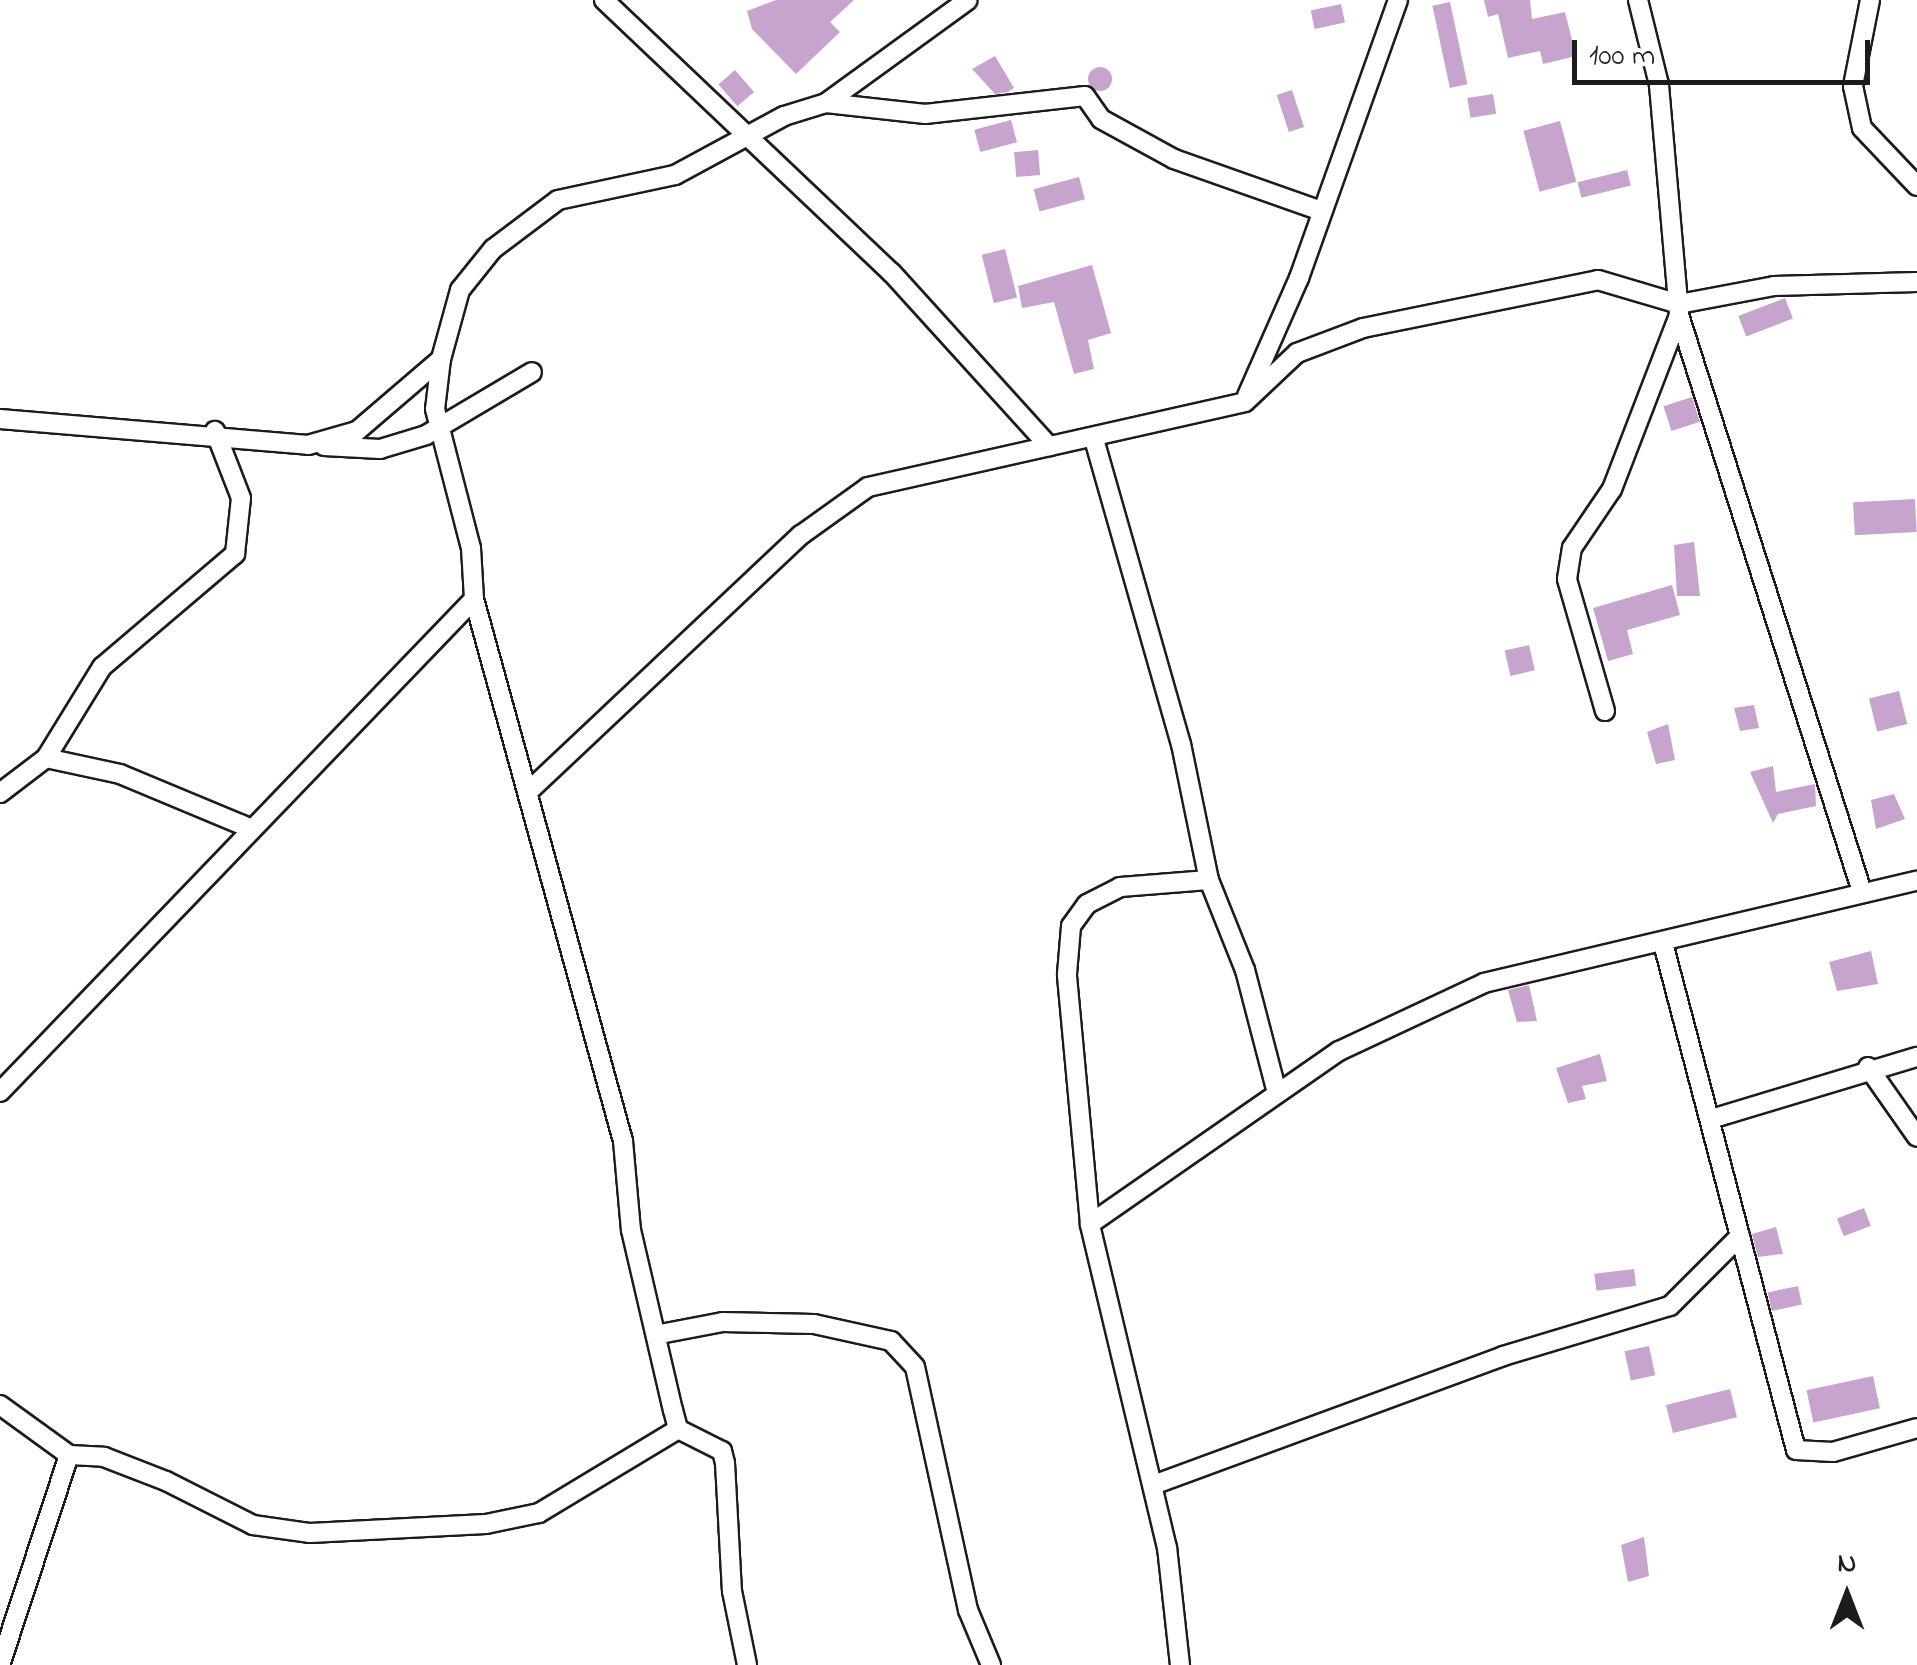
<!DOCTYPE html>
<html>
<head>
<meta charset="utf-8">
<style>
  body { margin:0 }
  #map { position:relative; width:1917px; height:1665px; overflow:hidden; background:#fff; font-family:"Indie Flower",sans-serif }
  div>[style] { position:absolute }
  .building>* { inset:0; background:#c7a4ce; transform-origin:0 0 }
  .round { border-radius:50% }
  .roads { filter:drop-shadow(2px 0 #1c1c1c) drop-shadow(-2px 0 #1c1c1c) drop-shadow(0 2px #1c1c1c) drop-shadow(0 -2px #1c1c1c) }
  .street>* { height:18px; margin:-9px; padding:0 9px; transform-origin:9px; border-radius:9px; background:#fff }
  span { translate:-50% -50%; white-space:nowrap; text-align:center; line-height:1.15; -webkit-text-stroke:9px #fff; paint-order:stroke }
  .north { position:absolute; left:1797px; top:1545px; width:100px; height:100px; -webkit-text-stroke:8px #fff; paint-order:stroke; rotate:0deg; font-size:28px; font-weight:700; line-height:40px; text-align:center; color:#1c1c1c }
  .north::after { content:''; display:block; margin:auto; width:35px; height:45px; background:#1c1c1c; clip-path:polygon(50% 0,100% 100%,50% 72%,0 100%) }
  .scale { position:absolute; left:1572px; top:40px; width:298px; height:45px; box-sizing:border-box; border:5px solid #1c1c1c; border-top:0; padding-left:12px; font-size:30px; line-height:35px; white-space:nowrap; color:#1c1c1c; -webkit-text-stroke:8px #fff; paint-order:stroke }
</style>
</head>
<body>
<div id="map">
  <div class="building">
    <i style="clip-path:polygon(776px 0,854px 0,830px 22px,840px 32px,796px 74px,752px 29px,747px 11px)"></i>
    <i style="clip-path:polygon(1484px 0,1530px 0,1532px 19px,1565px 12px,1576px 56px,1543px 64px,1540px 51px,1508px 58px,1498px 14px,1488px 17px)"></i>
    <i style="left:1450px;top:2px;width:84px;height:18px;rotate:78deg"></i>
    <i style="left:1341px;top:4px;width:19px;height:31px;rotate:78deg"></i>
    <i style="clip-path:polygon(995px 56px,1014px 88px,1008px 92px,995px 94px,972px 69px)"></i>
    <i class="round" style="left:1088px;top:67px;width:24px;height:24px"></i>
    <i style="left:735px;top:70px;width:29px;height:22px;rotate:49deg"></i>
    <i style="left:1292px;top:90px;width:39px;height:16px;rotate:72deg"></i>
    <i style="left:1493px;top:94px;width:20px;height:26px;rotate:81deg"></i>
    <i style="left:1011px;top:120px;width:23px;height:38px;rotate:75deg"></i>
    <i style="left:1560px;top:121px;width:63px;height:38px;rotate:75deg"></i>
    <i style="left:1038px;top:150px;width:25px;height:24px;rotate:85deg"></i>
    <i style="left:1627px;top:170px;width:16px;height:51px;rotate:76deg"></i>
    <i style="left:1079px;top:177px;width:23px;height:47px;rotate:75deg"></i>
    <i style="left:1005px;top:249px;width:50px;height:24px;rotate:76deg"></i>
    <i style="clip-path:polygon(1092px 265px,1111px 333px,1088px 340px,1094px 369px,1074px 374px,1054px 302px,1022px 308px,1018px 286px)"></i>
    <i style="left:1785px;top:298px;width:22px;height:50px;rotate:69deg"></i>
    <i style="left:1692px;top:397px;width:26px;height:30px;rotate:72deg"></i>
    <i style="left:1915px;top:499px;width:33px;height:62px;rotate:87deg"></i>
    <i style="clip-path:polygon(1694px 542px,1700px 596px,1677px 596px,1674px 545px)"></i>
    <i style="clip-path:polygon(1672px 585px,1680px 615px,1627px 630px,1633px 654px,1608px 661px,1593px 608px)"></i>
    <i style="left:1529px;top:645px;width:26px;height:25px;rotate:77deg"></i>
    <i style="left:1899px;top:691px;width:34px;height:31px;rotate:76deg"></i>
    <i style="clip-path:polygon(1754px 705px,1759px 728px,1740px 731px,1734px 708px)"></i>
    <i style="clip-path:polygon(1668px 724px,1675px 760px,1656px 764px,1647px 732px)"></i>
    <i style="clip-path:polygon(1773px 766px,1776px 792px,1815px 784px,1816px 806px,1778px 814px,1773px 823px,1750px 772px)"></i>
    <i style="clip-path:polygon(1894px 794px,1905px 819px,1876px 829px,1871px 800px)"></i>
    <i style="clip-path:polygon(1871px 951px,1878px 984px,1837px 991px,1829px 962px)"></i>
    <i style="clip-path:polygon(1529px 985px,1537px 1021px,1517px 1022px,1508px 990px)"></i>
    <i style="clip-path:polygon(1600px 1054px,1607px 1081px,1582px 1086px,1586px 1099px,1568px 1103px,1556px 1068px)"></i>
    <i style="left:1864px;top:1208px;width:19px;height:29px;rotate:69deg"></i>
    <i style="clip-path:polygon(1776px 1227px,1783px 1254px,1758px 1257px,1752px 1234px)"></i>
    <i style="left:1634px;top:1269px;width:17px;height:40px;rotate:83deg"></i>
    <i style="left:1798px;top:1286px;width:19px;height:31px;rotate:78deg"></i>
    <i style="left:1649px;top:1346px;width:30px;height:25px;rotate:78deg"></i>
    <i style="left:1873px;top:1376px;width:33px;height:68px;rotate:78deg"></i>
    <i style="left:1730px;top:1389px;width:29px;height:66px;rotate:76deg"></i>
    <i style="clip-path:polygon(1644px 1537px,1649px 1576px,1628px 1582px,1621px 1545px)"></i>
  </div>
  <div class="roads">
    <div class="street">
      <i style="left:604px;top:0;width:397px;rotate:43.5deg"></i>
      <i style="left:892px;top:273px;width:234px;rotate:47.8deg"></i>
      <i style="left:1638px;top:0;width:88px;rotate:76.1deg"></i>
      <i style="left:1659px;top:85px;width:231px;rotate:85deg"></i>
      <i style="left:1679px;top:315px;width:605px;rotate:72.4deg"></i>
      <i style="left:1870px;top:0;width:88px;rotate:101.2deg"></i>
      <i style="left:1853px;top:86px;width:43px;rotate:77.9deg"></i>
      <i style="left:1862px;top:128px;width:80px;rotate:46.5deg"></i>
      <i style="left:826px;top:103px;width:100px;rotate:6.3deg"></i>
      <i style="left:925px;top:114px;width:161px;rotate:-6.4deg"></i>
      <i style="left:1085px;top:96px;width:28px;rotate:55deg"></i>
      <i style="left:1101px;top:119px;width:83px;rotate:28.7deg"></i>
      <i style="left:1174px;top:159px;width:157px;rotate:19.4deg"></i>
      <i style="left:441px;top:359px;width:50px;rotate:96.8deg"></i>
      <i style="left:435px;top:409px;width:144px;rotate:75.5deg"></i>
      <i style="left:471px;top:548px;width:51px;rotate:86.6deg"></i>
      <i style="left:474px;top:599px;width:562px;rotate:74.63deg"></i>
      <i style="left:623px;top:1141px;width:89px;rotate:84.9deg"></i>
      <i style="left:631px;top:1230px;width:185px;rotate:76.9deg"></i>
      <i style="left:673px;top:1410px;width:20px;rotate:75deg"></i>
      <i style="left:678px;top:1429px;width:49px;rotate:26.6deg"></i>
      <i style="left:722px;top:1451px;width:12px;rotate:76deg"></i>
      <i style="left:725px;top:1463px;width:128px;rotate:86.9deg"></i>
      <i style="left:732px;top:1591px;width:76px;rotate:78.5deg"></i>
      <i style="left:1247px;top:396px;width:129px;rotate:-66.2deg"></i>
      <i style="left:1299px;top:278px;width:295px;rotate:-70.4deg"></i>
      <i style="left:0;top:419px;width:309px;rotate:4.8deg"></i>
      <i style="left:308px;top:445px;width:51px;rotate:-15.9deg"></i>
      <i style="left:357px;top:431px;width:111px;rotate:-40.6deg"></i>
      <i style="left:441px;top:359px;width:72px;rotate:-74.6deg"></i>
      <i style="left:460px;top:290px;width:53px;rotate:-51.2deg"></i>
      <i style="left:493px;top:249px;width:81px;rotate:-37deg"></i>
      <i style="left:558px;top:200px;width:120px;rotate:-12.1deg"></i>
      <i style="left:675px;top:175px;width:124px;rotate:-28.4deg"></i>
      <i style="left:784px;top:116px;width:44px;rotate:-17.2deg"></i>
      <i style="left:826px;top:103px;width:175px;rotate:-36deg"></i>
      <i style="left:1094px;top:439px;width:317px;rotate:74.1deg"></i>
      <i style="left:1181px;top:744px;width:139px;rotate:78.4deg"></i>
      <i style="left:1209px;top:880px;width:97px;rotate:68.2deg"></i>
      <i style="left:1245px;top:970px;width:127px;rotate:75.4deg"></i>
      <i style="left:324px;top:446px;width:56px;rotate:3.1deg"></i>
      <i style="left:380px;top:449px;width:48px;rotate:-16.9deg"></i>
      <i style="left:426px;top:435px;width:123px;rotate:-30.7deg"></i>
      <i style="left:1605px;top:711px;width:137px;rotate:-106.1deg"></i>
      <i style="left:1567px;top:579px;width:31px;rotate:-81deg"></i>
      <i style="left:1572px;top:548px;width:71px;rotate:-55.9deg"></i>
      <i style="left:1612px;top:489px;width:186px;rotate:-68.9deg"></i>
      <i style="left:46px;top:758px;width:107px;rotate:-58.4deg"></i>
      <i style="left:102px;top:667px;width:175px;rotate:-40.4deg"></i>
      <i style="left:235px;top:554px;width:56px;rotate:-83.9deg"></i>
      <i style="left:241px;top:498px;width:72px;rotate:-111.2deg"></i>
      <i style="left:529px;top:791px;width:374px;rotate:-43.3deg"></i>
      <i style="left:801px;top:535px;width:82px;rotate:-35.6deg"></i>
      <i style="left:868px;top:487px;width:386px;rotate:-12.7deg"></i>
      <i style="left:1245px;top:402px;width:71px;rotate:-43.3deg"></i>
      <i style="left:1297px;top:353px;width:71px;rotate:-20.7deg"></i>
      <i style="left:1363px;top:328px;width:240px;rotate:-11.5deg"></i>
      <i style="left:1598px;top:280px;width:84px;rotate:16.5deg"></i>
      <i style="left:1679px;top:304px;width:97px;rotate:-10.7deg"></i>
      <i style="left:1774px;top:286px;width:143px;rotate:-1.6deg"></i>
      <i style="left:0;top:793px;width:58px;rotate:-37.3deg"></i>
      <i style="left:46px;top:758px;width:76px;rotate:12.2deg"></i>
      <i style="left:120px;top:774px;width:143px;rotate:22.6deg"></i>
      <i style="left:1663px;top:943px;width:524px;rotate:75.3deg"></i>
      <i style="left:1796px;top:1450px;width:37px;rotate:3deg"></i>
      <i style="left:1833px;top:1452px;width:87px;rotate:-15.9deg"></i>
      <i style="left:1868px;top:1067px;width:85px;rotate:55deg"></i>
      <i style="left:0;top:1092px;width:684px;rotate:-46.13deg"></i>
      <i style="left:1711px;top:1119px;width:215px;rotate:-16.8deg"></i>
      <i style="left:1090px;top:1224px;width:303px;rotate:-34.8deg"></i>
      <i style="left:1339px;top:1051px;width:160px;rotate:-25.1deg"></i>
      <i style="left:1484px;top:983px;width:445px;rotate:-13.3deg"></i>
      <i style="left:660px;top:1334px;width:64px;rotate:-10.8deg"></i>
      <i style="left:723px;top:1322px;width:91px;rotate:1.3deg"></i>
      <i style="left:814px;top:1324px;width:79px;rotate:12.4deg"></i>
      <i style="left:891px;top:1341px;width:35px;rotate:47deg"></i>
      <i style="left:915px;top:1367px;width:249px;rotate:77.7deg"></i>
      <i style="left:968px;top:1610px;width:60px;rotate:67.3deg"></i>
      <i style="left:0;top:1405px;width:85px;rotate:35.9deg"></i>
      <i style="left:69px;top:1455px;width:35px;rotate:3deg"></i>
      <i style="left:104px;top:1457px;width:66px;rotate:21.2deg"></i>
      <i style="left:166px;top:1481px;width:97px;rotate:26.8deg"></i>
      <i style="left:253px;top:1525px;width:58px;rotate:8deg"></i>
      <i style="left:310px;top:1533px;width:176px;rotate:-2.9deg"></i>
      <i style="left:486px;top:1524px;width:54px;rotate:-11.7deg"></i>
      <i style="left:539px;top:1513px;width:162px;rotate:-31.1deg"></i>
      <i style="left:1153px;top:1485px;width:373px;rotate:-20.2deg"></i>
      <i style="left:1503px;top:1356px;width:174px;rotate:-16.7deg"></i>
      <i style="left:1670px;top:1306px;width:99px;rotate:-45deg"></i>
      <i style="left:0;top:1665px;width:221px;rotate:-71.8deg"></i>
      <i style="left:1180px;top:1665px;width:118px;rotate:-96.3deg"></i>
      <i style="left:1167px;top:1548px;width:333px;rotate:-103.4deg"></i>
      <i style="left:1090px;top:1224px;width:251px;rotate:-95.3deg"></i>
      <i style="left:1067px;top:974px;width:48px;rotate:-85.2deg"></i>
      <i style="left:1071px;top:926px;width:27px;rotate:-54deg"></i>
      <i style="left:1087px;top:904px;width:37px;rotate:-27deg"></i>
      <i style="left:1120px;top:887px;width:89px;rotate:-4.5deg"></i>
    </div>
  </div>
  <div class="north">N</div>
  <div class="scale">100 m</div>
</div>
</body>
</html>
